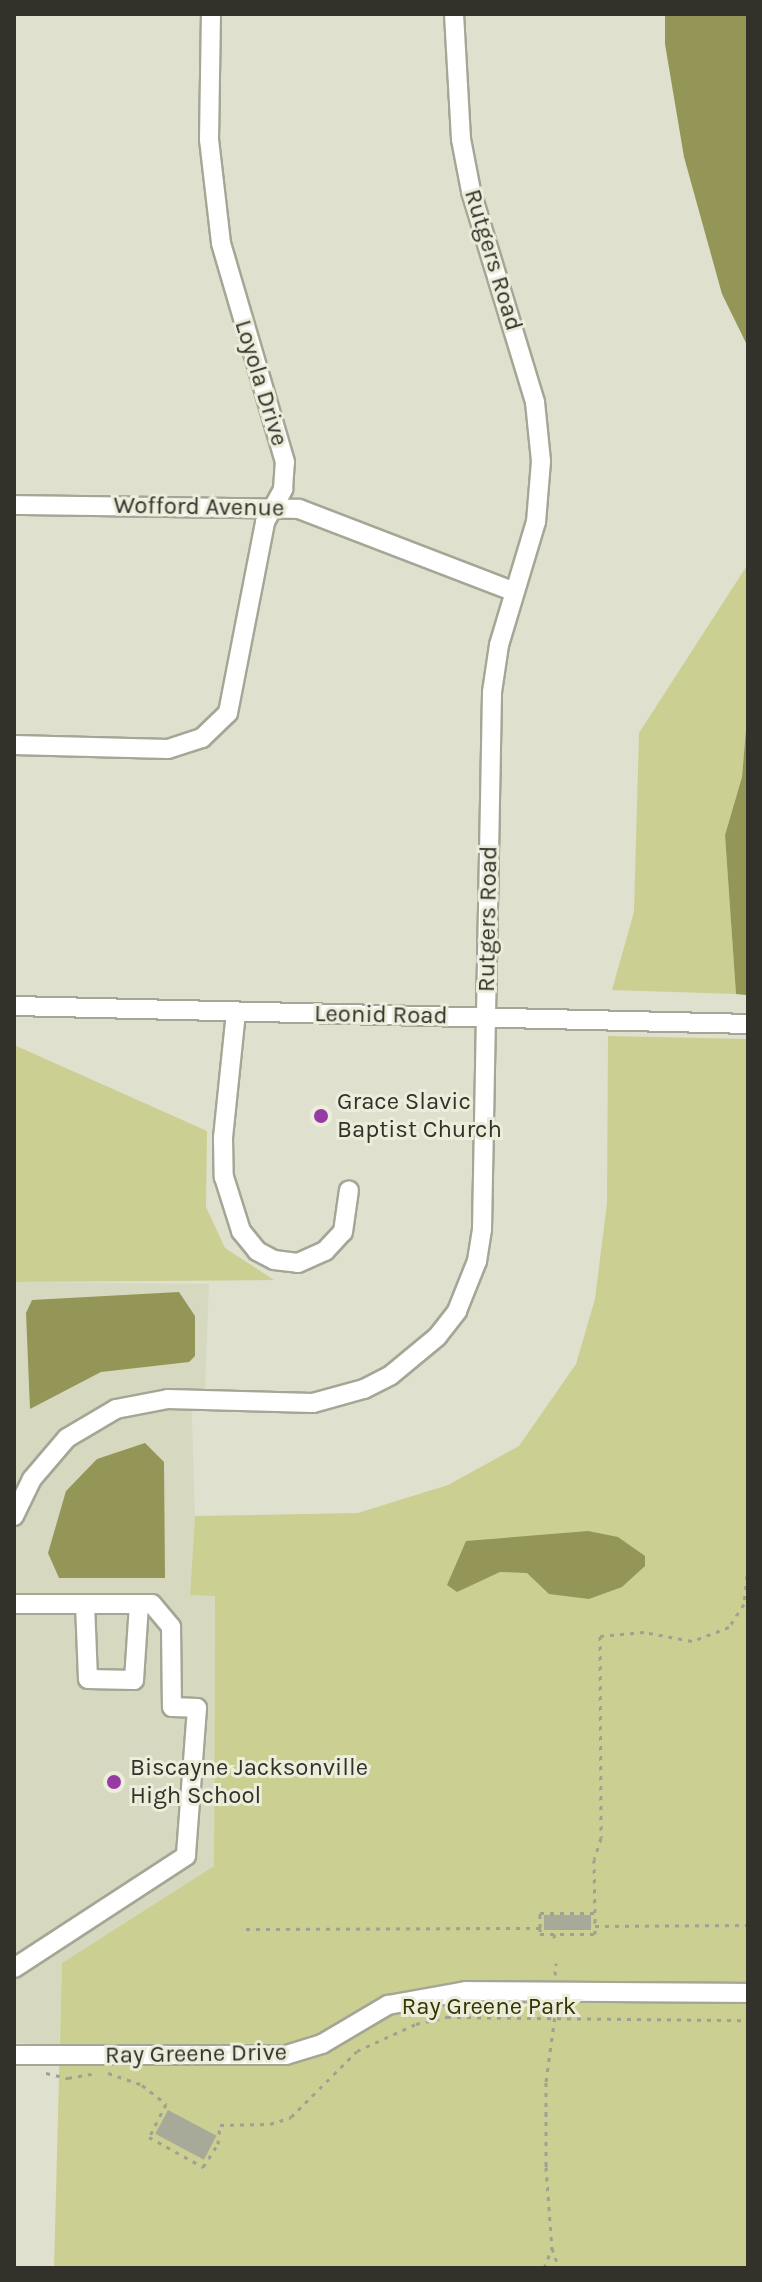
<!DOCTYPE html>
<html>
<head>
<meta charset="utf-8">
<style>
  body { margin:0 }
  #map { position:relative; width:762px; height:2282px; overflow:hidden; background:#dfe0ce; font-family:Karla,sans-serif }
  div>[style] { position:absolute }
  .built>* { inset:0; background:#d6d9bf }
  .green>* { inset:0; background:#cbcf91 }
  .water>* { inset:0; background:#939656 }
  .building>* { inset:0; background:#a8aa99; transform-origin:0 0 }
  .path>* { height:3px; margin-top:-1.5px; transform-origin:0; background:repeating-linear-gradient(90deg,#a1a193 0 4px,transparent 0 10px) }
  .roads { filter:drop-shadow(2px 0 #a5a695) drop-shadow(-2px 0 #a5a695) drop-shadow(0 2px #a5a695) drop-shadow(0 -2px #a5a695) }
  .minor>* { height:18px; margin:-9px; padding:0 9px; transform-origin:9px; border-radius:9px; background:#fff }
  .dots>* { width:22px; height:22px; translate:-50% -50%; box-sizing:border-box; border:4px solid #eceddb; border-radius:50% }
  span { translate:-50% -50%; white-space:nowrap; text-align:center; line-height:1.15; -webkit-text-stroke:6px #eceddb; paint-order:stroke }
  .street-label { font-size:24px; color:#32322b }
  .poi-label { font-size:24px; color:#32322b }
  .left { translate:0 -50%; text-align:left }
  .park-label { font-size:24px; color:#353602 }
  .frame { position:absolute; inset:0; border:16px solid #32322b; pointer-events:none }
</style>
</head>
<body>
<div id="map">
  <div class="built">
    <i style="clip-path:polygon(14px 1282px,209px 1284px,205px 1389px,191px 1390px,195px 1516px,190px 1594px,215px 1596px,214px 1866px,62px 1963px,59px 2047px,14px 2042px)"></i>
  </div>
  <div class="green">
    <i style="clip-path:polygon(748px 564px,748px 705px,742px 777px,725px 835px,736px 994px,612px 990px,634px 912px,639px 733px)"></i>
    <i style="clip-path:polygon(608px 1036px,748px 1039px,748px 2268px,54px 2268px,62px 1963px,214px 1866px,215px 1596px,190px 1595px,195px 1516px,358px 1513px,448px 1485px,519px 1446px,576px 1364px,595px 1299px,607px 1203px)"></i>
    <i style="clip-path:polygon(14px 1045px,207px 1131px,206px 1207px,225px 1248px,274px 1280px,14px 1282px)"></i>
  </div>
  <div class="water">
    <i style="clip-path:polygon(665px 14px,748px 14px,748px 347px,722px 294px,684px 157px,665px 44px)"></i>
    <i style="clip-path:polygon(748px 705px,748px 989px,746px 995px,736px 994px,725px 835px,742px 777px)"></i>
    <i style="clip-path:polygon(179px 1292px,195px 1316px,195px 1356px,189px 1362px,101px 1372px,30px 1409px,26px 1313px,32px 1300px)"></i>
    <i style="clip-path:polygon(145px 1443px,164px 1462px,165px 1578px,59px 1578px,48px 1553px,66px 1491px,97px 1459px)"></i>
    <i style="clip-path:polygon(588px 1531px,618px 1537px,645px 1556px,645px 1566px,622px 1587px,589px 1599px,549px 1594px,527px 1573px,500px 1572px,457px 1592px,447px 1585px,466px 1541px)"></i>
  </div>
  <div class="building">
    <i style="left:591px;top:1915px;width:15px;height:47px;rotate:90deg"></i>
    <i style="left:168px;top:2110px;width:55px;height:27px;rotate:28deg"></i>
  </div>
  <div class="path">
    <i style="left:748px;top:1566px;width:38px;rotate:96deg"></i>
    <i style="left:744px;top:1604px;width:27px;rotate:123deg"></i>
    <i style="left:729px;top:1627px;width:40px;rotate:159deg"></i>
    <i style="left:692px;top:1641px;width:49px;rotate:-169.4deg"></i>
    <i style="left:644px;top:1632px;width:44px;rotate:174.8deg"></i>
    <i style="left:600px;top:1636px;width:202px;rotate:89.7deg"></i>
    <i style="left:601px;top:1838px;width:22px;rotate:108deg"></i>
    <i style="left:594px;top:1859px;width:67px;rotate:89.1deg"></i>
    <i style="left:595px;top:1926px;width:153px;rotate:-0.4deg"></i>
    <i style="left:540px;top:1928px;width:6px;rotate:90deg"></i>
    <i style="left:540px;top:1934px;width:55px"></i>
    <i style="left:595px;top:1934px;width:8px;rotate:-90deg"></i>
    <i style="left:246px;top:1929px;width:294px;rotate:-0.2deg"></i>
    <i style="left:540px;top:1928px;width:15px;rotate:-90deg"></i>
    <i style="left:540px;top:1913px;width:55px"></i>
    <i style="left:554px;top:1934px;width:9px;rotate:84deg"></i>
    <i style="left:555px;top:1975px;width:12px;rotate:-85deg"></i>
    <i style="left:556px;top:2008px;width:75px;rotate:97.7deg"></i>
    <i style="left:546px;top:2082px;width:85px;rotate:90deg"></i>
    <i style="left:546px;top:2167px;width:81px;rotate:85.8deg"></i>
    <i style="left:552px;top:2248px;width:21px;rotate:71deg"></i>
    <i style="left:46px;top:2073px;width:23px;rotate:13deg"></i>
    <i style="left:68px;top:2078px;width:29px;rotate:-10deg"></i>
    <i style="left:108px;top:2073px;width:36px;rotate:19deg"></i>
    <i style="left:142px;top:2085px;width:31px;rotate:38deg"></i>
    <i style="left:166px;top:2104px;width:37px;rotate:117deg"></i>
    <i style="left:149px;top:2137px;width:62px;rotate:29.1deg"></i>
    <i style="left:203px;top:2167px;width:27px;rotate:-57deg"></i>
    <i style="left:218px;top:2144px;width:19px;rotate:-84deg"></i>
    <i style="left:220px;top:2125px;width:50px;rotate:-1.1deg"></i>
    <i style="left:270px;top:2124px;width:22px;rotate:-18deg"></i>
    <i style="left:291px;top:2117px;width:93px;rotate:-45deg"></i>
    <i style="left:357px;top:2051px;width:65px;rotate:-24.6deg"></i>
    <i style="left:416px;top:2024px;width:32px;rotate:-13deg"></i>
    <i style="left:447px;top:2017px;width:301px;rotate:0.6deg"></i>
    <i style="left:544px;top:2268px;width:22px;rotate:-68deg"></i>
  </div>
  <div class="roads">
    <div class="minor">
      <i style="left:14px;top:505px;width:285px;rotate:0.8deg"></i>
      <i style="left:299px;top:509px;width:229px;rotate:21deg"></i>
      <i style="left:14px;top:745px;width:154px;rotate:1.5deg"></i>
      <i style="left:168px;top:749px;width:36px;rotate:-18deg"></i>
      <i style="left:202px;top:738px;width:36px;rotate:-44deg"></i>
      <i style="left:228px;top:713px;width:195px;rotate:-79deg"></i>
      <i style="left:265px;top:522px;width:38px;rotate:-61deg"></i>
      <i style="left:283px;top:489px;width:27px;rotate:-86deg"></i>
      <i style="left:285px;top:462px;width:228px;rotate:-106.3deg"></i>
      <i style="left:221px;top:243px;width:104px;rotate:-96.6deg"></i>
      <i style="left:209px;top:140px;width:126px;rotate:-89.1deg"></i>
      <i style="left:14px;top:1006px;width:734px;rotate:1.4deg"></i>
      <i style="left:236px;top:1012px;width:127px;rotate:95.9deg"></i>
      <i style="left:223px;top:1138px;width:39px;rotate:89deg"></i>
      <i style="left:224px;top:1177px;width:57px;rotate:72.5deg"></i>
      <i style="left:241px;top:1231px;width:26px;rotate:51deg"></i>
      <i style="left:257px;top:1251px;width:19px;rotate:28deg"></i>
      <i style="left:274px;top:1260px;width:24px;rotate:7deg"></i>
      <i style="left:298px;top:1263px;width:30px;rotate:-24deg"></i>
      <i style="left:325px;top:1251px;width:26px;rotate:-47deg"></i>
      <i style="left:343px;top:1232px;width:42px;rotate:-81.9deg"></i>
      <i style="left:14px;top:1516px;width:41px;rotate:-64.1deg"></i>
      <i style="left:32px;top:1479px;width:54px;rotate:-49.5deg"></i>
      <i style="left:67px;top:1438px;width:57px;rotate:-30.6deg"></i>
      <i style="left:116px;top:1409px;width:53px;rotate:-10.9deg"></i>
      <i style="left:168px;top:1399px;width:145px;rotate:1.6deg"></i>
      <i style="left:313px;top:1403px;width:53px;rotate:-15.4deg"></i>
      <i style="left:364px;top:1389px;width:30px;rotate:-27deg"></i>
      <i style="left:391px;top:1375px;width:60px;rotate:-39.6deg"></i>
      <i style="left:437px;top:1337px;width:33px;rotate:-52deg"></i>
      <i style="left:457px;top:1311px;width:54px;rotate:-68.2deg"></i>
      <i style="left:477px;top:1261px;width:32px;rotate:-81deg"></i>
      <i style="left:482px;top:1229px;width:537px;rotate:-88.93deg"></i>
      <i style="left:492px;top:692px;width:48px;rotate:-81.5deg"></i>
      <i style="left:499px;top:645px;width:128px;rotate:-73.3deg"></i>
      <i style="left:536px;top:522px;width:61px;rotate:-85.3deg"></i>
      <i style="left:541px;top:461px;width:59px;rotate:-95.8deg"></i>
      <i style="left:535px;top:402px;width:220px;rotate:-106.9deg"></i>
      <i style="left:471px;top:191px;width:53px;rotate:-100.9deg"></i>
      <i style="left:461px;top:139px;width:125px;rotate:-93.2deg"></i>
      <i style="left:14px;top:1604px;width:138px"></i>
      <i style="left:152px;top:1604px;width:30px;rotate:50deg"></i>
      <i style="left:171px;top:1627px;width:80px;rotate:89.3deg"></i>
      <i style="left:172px;top:1707px;width:25px;rotate:2deg"></i>
      <i style="left:197px;top:1708px;width:148px;rotate:94.3deg"></i>
      <i style="left:186px;top:1856px;width:205px;rotate:146.9deg"></i>
      <i style="left:85px;top:1604px;width:75px;rotate:87.7deg"></i>
      <i style="left:88px;top:1679px;width:46px;rotate:1.2deg"></i>
      <i style="left:134px;top:1680px;width:76px;rotate:-86.2deg"></i>
      <i style="left:14px;top:2055px;width:272px"></i>
      <i style="left:286px;top:2055px;width:38px;rotate:-17deg"></i>
      <i style="left:322px;top:2044px;width:77px;rotate:-30.6deg"></i>
      <i style="left:388px;top:2005px;width:79px;rotate:-10.2deg"></i>
      <i style="left:466px;top:1991px;width:282px;rotate:0.4deg"></i>
    </div>
  </div>
  <div class="dots">
    <i style="left:321px;top:1116px;background:#963ba6"></i>
    <i style="left:114px;top:1782px;background:#963ba6"></i>
  </div>
  <div class="street-label">
    <span style="left:493px;top:260px;rotate:73deg">Rutgers Road</span>
    <span style="left:261px;top:383px;rotate:73deg">Loyola Drive</span>
    <span style="left:199px;top:507px;rotate:1deg">Wofford Avenue</span>
    <span style="left:488px;top:919px;rotate:-89deg">Rutgers Road</span>
    <span style="left:381px;top:1015px;rotate:1deg">Leonid Road</span>
    <span style="left:196px;top:2054px;rotate:-1deg">Ray Greene Drive</span>
  </div>
  <div class="poi-label">
    <span class="left" style="left:337px;top:1116px">Grace Slavic<br>Baptist Church</span>
    <span class="left" style="left:130px;top:1782px">Biscayne Jacksonville<br>High School</span>
  </div>
  <div class="park-label">
    <span style="left:489px;top:2007px">Ray Greene Park</span>
  </div>
  <div class="frame"></div>
</div>
</body>
</html>
